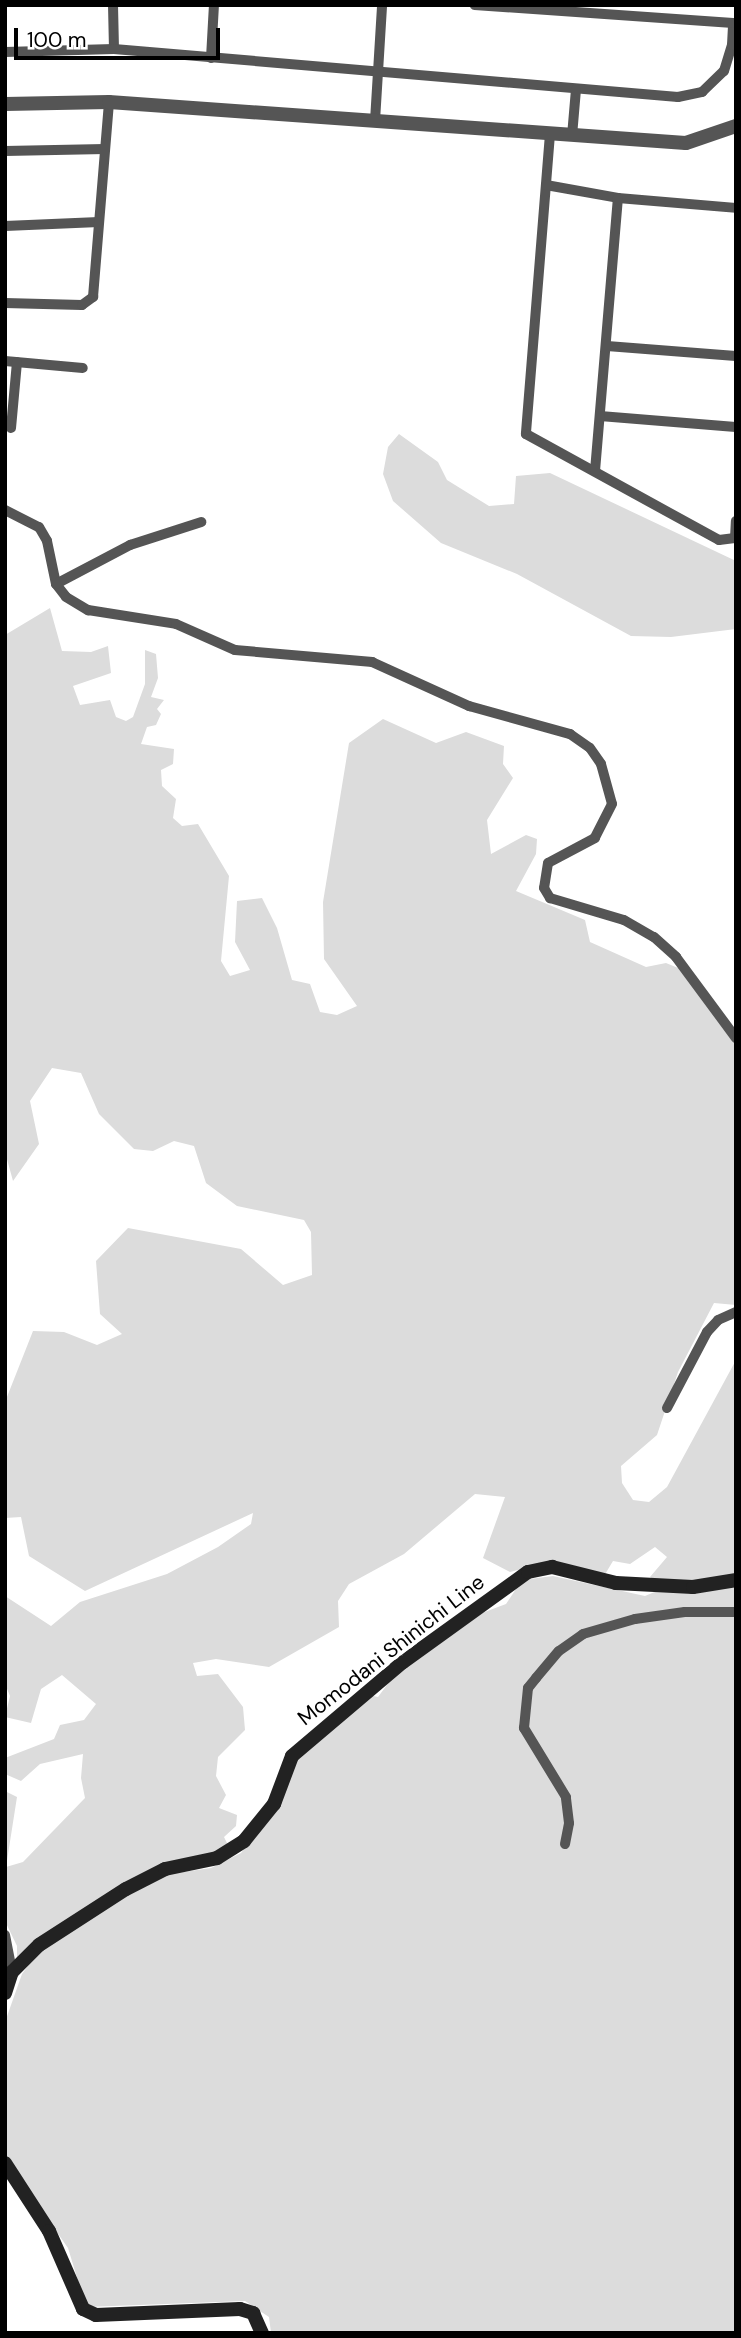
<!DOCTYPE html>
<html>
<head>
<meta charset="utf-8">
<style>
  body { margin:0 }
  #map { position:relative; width:741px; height:2338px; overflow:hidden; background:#fff; font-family:"DM Sans",sans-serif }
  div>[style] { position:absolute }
  .green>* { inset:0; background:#dcdcdc }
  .minor>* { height:10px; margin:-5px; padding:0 5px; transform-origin:5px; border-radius:5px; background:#555 }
  .tertiary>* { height:14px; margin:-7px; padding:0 7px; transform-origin:7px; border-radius:7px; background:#555 }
  .secondary>* { height:14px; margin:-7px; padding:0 7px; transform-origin:7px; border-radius:7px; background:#222 }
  span { translate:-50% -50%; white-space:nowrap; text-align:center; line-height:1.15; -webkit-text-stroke:7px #fff; paint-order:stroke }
  .street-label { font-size:21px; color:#000 }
  .frame { position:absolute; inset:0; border:7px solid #000; pointer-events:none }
  .scale { position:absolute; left:14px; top:28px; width:206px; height:32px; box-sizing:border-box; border:4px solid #000; border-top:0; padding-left:9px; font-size:21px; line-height:24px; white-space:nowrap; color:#000; -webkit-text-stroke:5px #fff; paint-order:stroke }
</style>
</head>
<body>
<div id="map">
  <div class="green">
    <i style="clip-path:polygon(399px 434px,438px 462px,447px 480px,489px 506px,514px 504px,516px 476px,550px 473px,736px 561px,736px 629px,671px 637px,631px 636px,517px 574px,441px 543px,393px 501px,383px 474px,388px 447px)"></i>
    <i style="clip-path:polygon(50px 608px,62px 651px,91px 652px,108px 646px,111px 673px,73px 686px,80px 705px,110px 700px,116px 717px,126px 721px,133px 717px,145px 684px,145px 650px,156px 654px,158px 678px,151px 697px,164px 700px,157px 709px,161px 714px,156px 725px,147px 727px,141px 744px,174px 749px,173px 764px,161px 770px,162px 786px,176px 799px,173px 818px,182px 826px,198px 824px,229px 876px,221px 961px,230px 976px,250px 970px,235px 942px,237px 901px,262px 898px,277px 928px,292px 980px,310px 984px,320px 1012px,337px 1015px,357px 1006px,324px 959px,323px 902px,349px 743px,383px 719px,436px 743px,466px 732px,504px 746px,503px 764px,513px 778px,487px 820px,491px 854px,526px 835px,537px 839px,536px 854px,516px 891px,585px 920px,590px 942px,646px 967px,666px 963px,683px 970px,736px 1044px,736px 1305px,714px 1303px,678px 1372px,657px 1435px,621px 1466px,622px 1483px,633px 1500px,649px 1502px,667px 1487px,736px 1360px,736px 2333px,271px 2333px,269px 2317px,245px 2301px,86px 2307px,68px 2248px,5px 2158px,5px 2022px,22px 1974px,37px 1953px,130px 1889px,162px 1875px,211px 1868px,241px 1853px,281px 1803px,294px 1760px,369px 1695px,378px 1697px,398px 1670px,482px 1613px,506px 1604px,522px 1580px,553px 1576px,645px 1596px,664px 1588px,650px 1577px,667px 1557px,655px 1547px,630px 1564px,613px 1561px,604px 1576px,553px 1561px,510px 1572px,483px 1558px,505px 1497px,475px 1494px,404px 1554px,349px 1584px,338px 1601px,339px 1627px,269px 1667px,216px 1659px,193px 1663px,197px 1676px,218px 1674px,243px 1707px,245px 1730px,218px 1757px,216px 1776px,226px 1795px,219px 1808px,237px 1815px,236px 1826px,224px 1837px,229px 1847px,129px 1880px,39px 1943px,17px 1966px,17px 1946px,5px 1921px,5px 1791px,17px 1797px,6px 1867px,23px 1862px,85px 1798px,81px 1778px,83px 1754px,40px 1764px,21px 1781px,5px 1774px,5px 1758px,54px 1739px,60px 1725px,84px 1720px,96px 1704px,62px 1675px,41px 1689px,31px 1723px,5px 1717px,10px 1696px,5px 1684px,5px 1596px,51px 1626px,80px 1602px,167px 1574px,218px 1547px,251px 1524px,253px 1513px,85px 1591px,29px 1556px,21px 1517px,5px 1518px,5px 1402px,33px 1331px,64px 1332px,97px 1345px,122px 1334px,100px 1314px,96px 1261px,128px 1228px,241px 1249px,283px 1285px,312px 1275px,311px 1232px,304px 1220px,237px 1206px,206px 1183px,194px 1146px,174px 1141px,153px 1151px,134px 1149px,99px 1114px,81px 1073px,52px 1068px,30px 1101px,39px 1144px,13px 1181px,5px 1152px,5px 635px)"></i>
  </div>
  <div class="minor">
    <i style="left:113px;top:5px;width:44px;rotate:88.7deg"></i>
    <i style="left:5px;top:52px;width:109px;rotate:-1.6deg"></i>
    <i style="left:114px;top:49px;width:566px;rotate:4.86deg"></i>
    <i style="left:678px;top:97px;width:25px;rotate:-12deg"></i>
    <i style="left:702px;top:92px;width:30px;rotate:-44deg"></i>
    <i style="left:724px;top:71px;width:27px;rotate:-73deg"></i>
    <i style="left:732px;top:45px;width:22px;rotate:-87deg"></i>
    <i style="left:733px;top:23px;width:259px;rotate:-176deg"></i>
    <i style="left:211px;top:58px;width:53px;rotate:-86.8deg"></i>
    <i style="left:375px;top:121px;width:116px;rotate:-86.5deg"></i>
    <i style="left:550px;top:134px;width:301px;rotate:94.6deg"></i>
    <i style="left:526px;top:434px;width:220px;rotate:28.8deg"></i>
    <i style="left:719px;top:540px;width:16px;rotate:-7deg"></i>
    <i style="left:735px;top:538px;width:17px;rotate:-87deg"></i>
    <i style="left:572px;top:136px;width:47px;rotate:-85.1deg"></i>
    <i style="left:5px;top:151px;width:100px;rotate:-1.1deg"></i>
    <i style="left:546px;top:185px;width:73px;rotate:10.2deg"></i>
    <i style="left:618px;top:198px;width:118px;rotate:4.8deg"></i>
    <i style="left:5px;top:226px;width:94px;rotate:-2.4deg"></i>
    <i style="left:5px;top:303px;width:77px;rotate:1.5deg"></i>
    <i style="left:82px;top:305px;width:14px;rotate:-36deg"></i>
    <i style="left:93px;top:297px;width:196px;rotate:-85.3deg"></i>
    <i style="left:607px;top:346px;width:129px;rotate:4.4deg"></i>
    <i style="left:5px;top:361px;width:78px;rotate:5.1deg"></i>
    <i style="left:600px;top:416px;width:136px;rotate:4.6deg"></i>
    <i style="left:11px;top:428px;width:66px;rotate:-84.8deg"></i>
    <i style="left:595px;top:471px;width:274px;rotate:-85.2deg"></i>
    <i style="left:5px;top:510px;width:38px;rotate:27deg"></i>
    <i style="left:39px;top:527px;width:16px;rotate:60deg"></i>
    <i style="left:47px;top:541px;width:44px;rotate:78.2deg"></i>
    <i style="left:56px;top:584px;width:16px;rotate:52deg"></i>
    <i style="left:66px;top:597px;width:26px;rotate:31deg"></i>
    <i style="left:88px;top:610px;width:89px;rotate:9deg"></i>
    <i style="left:176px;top:624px;width:64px;rotate:23.8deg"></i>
    <i style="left:235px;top:650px;width:138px;rotate:5deg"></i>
    <i style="left:372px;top:662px;width:107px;rotate:24.4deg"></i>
    <i style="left:469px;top:706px;width:105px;rotate:15.5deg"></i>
    <i style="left:570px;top:734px;width:24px;rotate:35deg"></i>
    <i style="left:590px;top:748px;width:19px;rotate:55deg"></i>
    <i style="left:601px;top:764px;width:41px;rotate:74.6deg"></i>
    <i style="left:612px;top:804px;width:38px;rotate:117deg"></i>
    <i style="left:595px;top:838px;width:53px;rotate:152deg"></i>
    <i style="left:548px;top:863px;width:25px;rotate:99deg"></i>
    <i style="left:544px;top:888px;width:12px;rotate:59deg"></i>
    <i style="left:550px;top:898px;width:77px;rotate:16.6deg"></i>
    <i style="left:624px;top:920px;width:34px;rotate:30deg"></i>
    <i style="left:654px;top:937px;width:30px;rotate:42deg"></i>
    <i style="left:676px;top:957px;width:101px;rotate:53.5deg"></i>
    <i style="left:56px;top:584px;width:84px;rotate:-27.8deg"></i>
    <i style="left:130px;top:545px;width:75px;rotate:-17.9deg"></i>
    <i style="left:667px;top:1408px;width:86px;rotate:-62.2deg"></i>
    <i style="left:707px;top:1332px;width:16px;rotate:-47deg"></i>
    <i style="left:718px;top:1320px;width:20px;rotate:-24deg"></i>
    <i style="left:565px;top:1844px;width:21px;rotate:-79deg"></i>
    <i style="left:569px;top:1823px;width:26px;rotate:-97deg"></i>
    <i style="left:566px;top:1797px;width:81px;rotate:-121.3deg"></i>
    <i style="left:524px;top:1728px;width:40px;rotate:-84.3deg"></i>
    <i style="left:528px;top:1688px;width:13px;rotate:-51deg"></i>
    <i style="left:536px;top:1678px;width:35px;rotate:-50deg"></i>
    <i style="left:559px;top:1651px;width:29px;rotate:-35deg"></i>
    <i style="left:583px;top:1634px;width:54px;rotate:-16.1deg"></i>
    <i style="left:635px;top:1619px;width:50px;rotate:-8deg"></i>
    <i style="left:685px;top:1612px;width:51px"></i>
    <i style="left:5px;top:1935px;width:38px;rotate:79deg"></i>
  </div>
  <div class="tertiary">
    <i style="left:5px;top:104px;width:104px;rotate:-1.1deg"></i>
    <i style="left:109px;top:102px;width:578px;rotate:4.06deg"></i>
    <i style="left:686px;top:143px;width:53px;rotate:-18.8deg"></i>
  </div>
  <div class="secondary">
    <i style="left:5px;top:1993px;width:22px;rotate:-72deg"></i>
    <i style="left:12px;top:1972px;width:38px;rotate:-45deg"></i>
    <i style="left:39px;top:1945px;width:103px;rotate:-32.8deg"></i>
    <i style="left:126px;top:1889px;width:44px;rotate:-27.1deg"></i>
    <i style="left:165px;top:1869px;width:53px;rotate:-11.9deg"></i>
    <i style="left:217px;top:1858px;width:32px;rotate:-32deg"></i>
    <i style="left:244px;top:1841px;width:48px;rotate:-51deg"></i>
    <i style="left:274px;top:1804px;width:51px;rotate:-69.4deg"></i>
    <i style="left:292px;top:1756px;width:145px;rotate:-40.3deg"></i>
    <i style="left:403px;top:1662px;width:154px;rotate:-35.8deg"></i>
    <i style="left:528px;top:1572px;width:25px;rotate:-12deg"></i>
    <i style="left:552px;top:1567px;width:66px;rotate:14deg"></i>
    <i style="left:616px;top:1583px;width:77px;rotate:3deg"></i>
    <i style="left:693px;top:1587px;width:44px;rotate:-9.2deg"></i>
    <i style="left:5px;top:2163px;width:81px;rotate:57.1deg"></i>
    <i style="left:49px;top:2231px;width:85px;rotate:66.4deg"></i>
    <i style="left:83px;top:2309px;width:14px;rotate:25deg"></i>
    <i style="left:96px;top:2315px;width:144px;rotate:-2.4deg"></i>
    <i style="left:240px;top:2309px;width:14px;rotate:17deg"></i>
    <i style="left:253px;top:2313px;width:22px;rotate:66deg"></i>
  </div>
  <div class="street-label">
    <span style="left:391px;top:1650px;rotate:-38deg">Momodani Shinichi Line</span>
  </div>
  <div class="frame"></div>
  <div class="scale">100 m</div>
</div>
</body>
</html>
